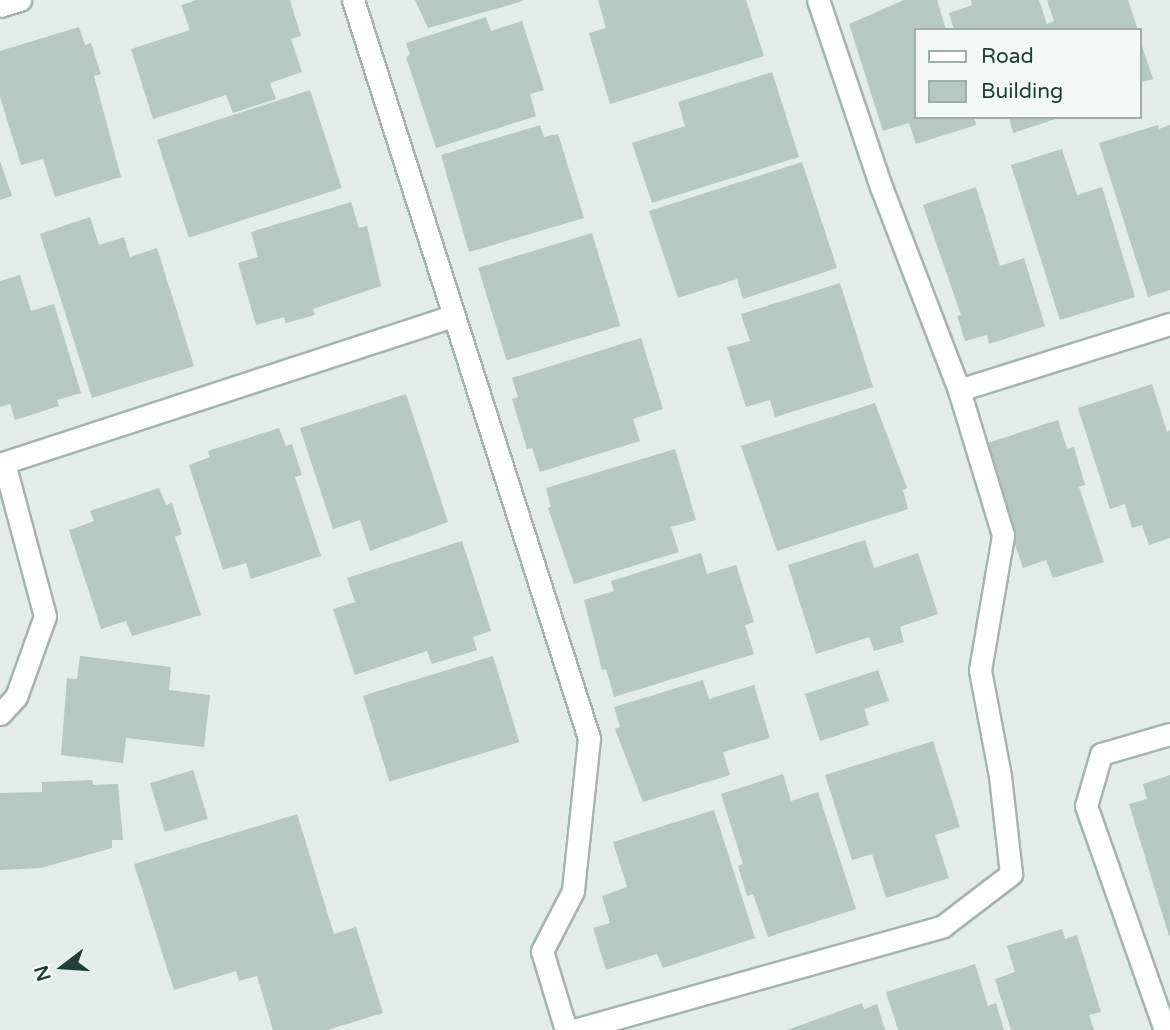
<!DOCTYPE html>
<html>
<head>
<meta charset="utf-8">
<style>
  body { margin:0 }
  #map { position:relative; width:1170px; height:1030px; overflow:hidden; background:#e2ece9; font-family:"Varela Round",sans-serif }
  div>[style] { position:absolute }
  .building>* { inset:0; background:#b7c7c2; transform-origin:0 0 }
  .roads { filter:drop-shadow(2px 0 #a5b4b1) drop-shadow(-2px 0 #a5b4b1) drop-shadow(0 2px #a5b4b1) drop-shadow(0 -2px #a5b4b1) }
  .minor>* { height:21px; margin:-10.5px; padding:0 10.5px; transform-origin:10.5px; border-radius:10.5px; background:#fff }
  span { translate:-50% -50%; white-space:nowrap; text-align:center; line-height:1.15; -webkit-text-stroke:7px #f3f9f6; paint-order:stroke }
  .legend { position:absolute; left:914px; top:28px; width:228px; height:91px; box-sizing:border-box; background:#f3f9f6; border:2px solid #9faeaa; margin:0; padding:9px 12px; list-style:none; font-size:21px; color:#223e39 }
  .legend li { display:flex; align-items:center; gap:14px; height:35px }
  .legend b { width:35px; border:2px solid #9faeaa }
  .north { position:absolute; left:28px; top:932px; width:70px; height:70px; -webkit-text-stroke:5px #f3f9f6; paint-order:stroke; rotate:253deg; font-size:19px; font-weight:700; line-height:28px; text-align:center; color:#223e39 }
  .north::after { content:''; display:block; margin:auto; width:24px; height:32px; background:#223e39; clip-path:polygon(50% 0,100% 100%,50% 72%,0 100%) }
</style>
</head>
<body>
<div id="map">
  <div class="building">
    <i style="clip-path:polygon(197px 0,290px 0,301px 36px,291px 39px,302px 72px,270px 83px,276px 99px,233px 113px,226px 95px,153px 119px,131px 49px,190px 30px,181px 5px)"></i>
    <i style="clip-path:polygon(415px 0,523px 0,523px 1px,428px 28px)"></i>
    <i style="clip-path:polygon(598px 0,746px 0,764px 56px,610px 104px,589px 33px,606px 28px)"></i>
    <i style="clip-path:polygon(904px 0,937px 0,946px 30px,916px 30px,916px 117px,974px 117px,976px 125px,916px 144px,909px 123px,883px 131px,849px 24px)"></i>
    <i style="clip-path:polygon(971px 0,1039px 0,1047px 24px,1054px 21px,1047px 0,1128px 0,1138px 30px,954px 30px,949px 13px,972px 5px)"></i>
    <i style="clip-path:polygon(486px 17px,491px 31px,522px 21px,544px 90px,530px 94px,536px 116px,436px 148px,406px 57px,410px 55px,406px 43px)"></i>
    <i style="clip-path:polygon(79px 27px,85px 45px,91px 43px,101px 74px,94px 76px,121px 177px,55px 197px,43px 159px,21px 165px,0 97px,0 51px)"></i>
    <i style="clip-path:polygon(1140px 40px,1153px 79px,1140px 83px)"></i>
    <i style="clip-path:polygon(772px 72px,799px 157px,652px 203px,632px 143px,685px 126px,678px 102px)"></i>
    <i style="left:310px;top:90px;width:103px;height:161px;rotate:72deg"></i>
    <i style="clip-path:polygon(1009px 117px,1058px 117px,1059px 118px,1013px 133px)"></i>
    <i style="clip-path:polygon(540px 125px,544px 137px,558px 134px,584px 218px,469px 252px,441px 155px)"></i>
    <i style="clip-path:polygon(1158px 125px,1159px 129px,1170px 125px,1170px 290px,1148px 297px,1099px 143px)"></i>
    <i style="clip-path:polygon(1062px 149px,1077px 195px,1102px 187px,1135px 297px,1060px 320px,1011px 165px)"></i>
    <i style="clip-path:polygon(0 161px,12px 196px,0 200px)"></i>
    <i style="clip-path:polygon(802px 162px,837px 268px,743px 299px,737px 279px,678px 298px,649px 211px)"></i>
    <i style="clip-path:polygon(976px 187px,1000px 266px,1024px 258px,1045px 326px,989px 344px,987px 335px,965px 341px,957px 316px,961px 315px,923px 205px)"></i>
    <i style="clip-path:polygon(351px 202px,359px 228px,367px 226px,381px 286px,313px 309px,315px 315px,286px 323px,284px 317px,256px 325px,238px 263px,258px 257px,251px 232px)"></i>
    <i style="clip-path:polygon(90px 217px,99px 245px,124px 237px,130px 257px,157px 248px,194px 366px,92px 398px,40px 234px)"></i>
    <i style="left:592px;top:233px;width:97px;height:119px;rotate:73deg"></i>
    <i style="clip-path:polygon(20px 275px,31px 311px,54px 304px,81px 393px,57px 400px,59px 406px,15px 420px,10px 404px,0 407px,0 281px)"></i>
    <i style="clip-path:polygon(840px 283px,873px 387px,775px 417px,770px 400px,746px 407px,727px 347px,750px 341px,741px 314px)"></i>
    <i style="clip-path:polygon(641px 338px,663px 409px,633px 419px,640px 441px,540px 472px,532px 448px,527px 449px,512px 399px,518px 397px,512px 378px)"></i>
    <i style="clip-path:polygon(1152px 384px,1167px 432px,1170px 430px,1170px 538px,1149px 545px,1142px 525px,1132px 528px,1125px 504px,1110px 509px,1078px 408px)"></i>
    <i style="clip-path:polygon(406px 394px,448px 522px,370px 551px,360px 520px,333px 529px,300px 428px)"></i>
    <i style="clip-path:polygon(875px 403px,907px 488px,903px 490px,908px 509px,777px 551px,741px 446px)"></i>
    <i style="clip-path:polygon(1058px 420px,1067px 449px,1074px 447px,1085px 485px,1079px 487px,1104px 562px,1053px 578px,1046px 560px,1023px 568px,982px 445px)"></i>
    <i style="clip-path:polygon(279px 428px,286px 446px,292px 444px,302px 475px,295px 477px,321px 556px,251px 579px,246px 563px,223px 570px,189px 465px,210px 457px,208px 451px)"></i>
    <i style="clip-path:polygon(675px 449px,696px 520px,671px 527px,679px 552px,574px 584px,548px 508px,551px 507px,546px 488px)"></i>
    <i style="clip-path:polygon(159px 488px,166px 505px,172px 503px,182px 534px,175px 537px,201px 615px,132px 636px,126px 621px,101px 629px,69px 530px,94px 521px,90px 511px)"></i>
    <i style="clip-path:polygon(865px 540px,874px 568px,918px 553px,938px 614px,900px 627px,904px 642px,874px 651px,869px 637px,816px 654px,788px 565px)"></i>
    <i style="clip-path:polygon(462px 541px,491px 631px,473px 637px,477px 650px,432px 664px,427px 651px,355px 675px,333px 609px,355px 602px,347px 578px)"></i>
    <i style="clip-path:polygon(701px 553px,707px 574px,736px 565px,754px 622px,745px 625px,754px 654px,614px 697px,606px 669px,602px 670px,584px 600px,614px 591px,611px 581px)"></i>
    <i style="clip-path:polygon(80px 656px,171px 667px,169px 690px,210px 695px,204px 747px,126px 738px,123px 763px,61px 755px,67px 678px,77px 679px)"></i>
    <i style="left:493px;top:656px;width:90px;height:136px;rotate:73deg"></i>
    <i style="clip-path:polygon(878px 670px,889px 701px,864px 709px,869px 725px,820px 741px,805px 694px)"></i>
    <i style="clip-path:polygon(703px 680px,709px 699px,754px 685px,770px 738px,723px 752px,730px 775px,643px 802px,615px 729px,620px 727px,614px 707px)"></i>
    <i style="clip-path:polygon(933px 741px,960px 827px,935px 835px,949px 878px,886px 898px,872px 854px,852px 860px,825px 775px)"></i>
    <i style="left:193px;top:770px;width:51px;height:45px;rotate:73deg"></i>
    <i style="clip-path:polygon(783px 774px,791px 801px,818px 792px,856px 909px,768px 937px,753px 894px,747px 896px,738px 866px,743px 864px,721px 794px)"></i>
    <i style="clip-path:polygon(1170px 775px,1170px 935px,1169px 936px,1129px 804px,1147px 799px,1143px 784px)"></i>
    <i style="clip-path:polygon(92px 780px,93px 785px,118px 784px,123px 840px,112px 840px,112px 848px,41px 868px,0 870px,0 793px,42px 792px,42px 782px)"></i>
    <i style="clip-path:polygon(714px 810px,755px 938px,663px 968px,657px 954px,606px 970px,593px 928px,610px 923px,602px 896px,627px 887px,613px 842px)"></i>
    <i style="clip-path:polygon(297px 814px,334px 934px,356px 927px,383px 1013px,327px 1030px,273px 1030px,257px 976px,239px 981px,236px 971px,174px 990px,134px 864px)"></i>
    <i style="clip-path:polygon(1062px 929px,1065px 939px,1077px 935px,1101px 1012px,1089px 1015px,1094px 1030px,1011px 1030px,995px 979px,1015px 972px,1007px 946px)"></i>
    <i style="clip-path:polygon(975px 964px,988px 1006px,996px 1003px,1004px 1030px,898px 1030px,886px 992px)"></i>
    <i style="clip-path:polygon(862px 1003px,864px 1009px,877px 1004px,885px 1030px,787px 1030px)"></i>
  </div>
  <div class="roads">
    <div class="minor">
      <i style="left:353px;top:0;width:775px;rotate:72.27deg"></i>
      <i style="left:589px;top:738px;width:154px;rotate:96deg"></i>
      <i style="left:573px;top:891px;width:68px;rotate:117.3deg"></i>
      <i style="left:542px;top:951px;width:83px;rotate:73.1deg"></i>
      <i style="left:0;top:6px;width:21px;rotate:-17deg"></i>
      <i style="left:959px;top:390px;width:221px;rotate:-17.4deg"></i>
      <i style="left:0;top:464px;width:477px;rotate:-18.1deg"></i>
      <i style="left:0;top:714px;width:23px;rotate:-47deg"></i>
      <i style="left:16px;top:697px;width:86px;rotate:-70.3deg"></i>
      <i style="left:45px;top:616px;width:158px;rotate:-105deg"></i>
      <i style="left:574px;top:1030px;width:383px;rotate:-15.7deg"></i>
      <i style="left:943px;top:926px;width:86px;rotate:-37.4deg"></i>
      <i style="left:1011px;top:874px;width:99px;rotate:-96.4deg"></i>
      <i style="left:1000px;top:776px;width:108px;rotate:-100.7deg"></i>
      <i style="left:980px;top:670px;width:137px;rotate:-80.3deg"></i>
      <i style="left:1003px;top:535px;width:152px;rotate:-106.9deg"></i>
      <i style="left:959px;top:390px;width:217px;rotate:-111deg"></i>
      <i style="left:881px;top:187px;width:197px;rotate:-108.6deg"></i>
      <i style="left:1165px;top:1030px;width:238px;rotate:-109.4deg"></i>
      <i style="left:1086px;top:806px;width:54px;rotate:-73.9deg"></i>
      <i style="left:1101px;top:754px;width:72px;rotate:-16.2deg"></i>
    </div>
  </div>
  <ul class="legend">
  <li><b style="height:9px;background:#fff"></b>Road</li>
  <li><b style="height:19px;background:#b7c7c2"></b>Building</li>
  </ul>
  <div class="north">N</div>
</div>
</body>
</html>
